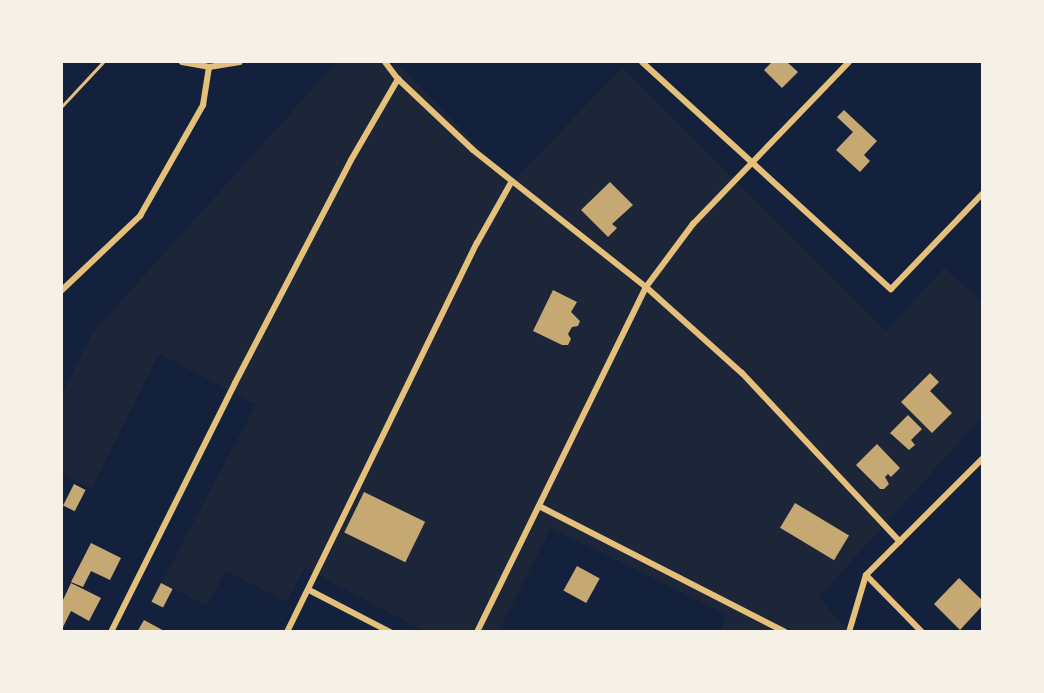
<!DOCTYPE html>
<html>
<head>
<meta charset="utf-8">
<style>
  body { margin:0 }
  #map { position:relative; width:1044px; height:693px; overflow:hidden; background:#14213d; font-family:Ubuntu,sans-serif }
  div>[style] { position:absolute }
  .green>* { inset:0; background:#1d2539 }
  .building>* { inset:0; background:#c6a872; transform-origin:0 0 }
  .service>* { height:3px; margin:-1.5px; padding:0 1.5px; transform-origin:1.5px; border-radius:1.5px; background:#e5c07b }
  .minor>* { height:6px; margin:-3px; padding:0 3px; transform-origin:3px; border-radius:3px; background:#e5c07b }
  span { translate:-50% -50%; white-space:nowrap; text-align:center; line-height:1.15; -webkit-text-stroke:4.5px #f6f1e7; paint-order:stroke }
  .frame { position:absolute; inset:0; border:63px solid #f6f1e7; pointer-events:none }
</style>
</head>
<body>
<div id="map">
  <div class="green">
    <i style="clip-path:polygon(337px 62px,397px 62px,512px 182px,622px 68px,886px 331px,944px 268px,982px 302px,982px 417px,819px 597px,848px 631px,720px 631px,727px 615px,551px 528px,499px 631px,424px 631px,305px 568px,286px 602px,226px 571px,207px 606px,162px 582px,256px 404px,159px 354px,91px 489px,62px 474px,62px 394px,93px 332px)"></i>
  </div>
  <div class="building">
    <i style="clip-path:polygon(772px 62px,787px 62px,798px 72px,782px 88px,764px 70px)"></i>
    <i style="clip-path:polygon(844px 110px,877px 141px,864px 155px,870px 161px,860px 172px,836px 150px,853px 132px,837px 117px)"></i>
    <i style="clip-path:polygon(610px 182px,633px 205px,612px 224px,617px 228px,608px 237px,581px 210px)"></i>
    <i style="clip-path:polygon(553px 290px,577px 302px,571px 312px,580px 321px,578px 326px,572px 327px,568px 334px,571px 339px,568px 345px,562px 345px,533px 331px)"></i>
    <i style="clip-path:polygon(930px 373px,939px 382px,930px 391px,952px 413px,932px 433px,901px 402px)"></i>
    <i style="clip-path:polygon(908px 415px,922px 429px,911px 440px,915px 445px,909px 450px,890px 433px)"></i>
    <i style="clip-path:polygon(877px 444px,900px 468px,891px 477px,888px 474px,885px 477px,889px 484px,884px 489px,880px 489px,856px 465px)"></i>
    <i style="left:74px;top:484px;width:13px;height:24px;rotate:27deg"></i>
    <i style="left:364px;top:492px;width:68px;height:45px;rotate:26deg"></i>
    <i style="left:795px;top:503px;width:63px;height:29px;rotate:31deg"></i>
    <i style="clip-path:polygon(91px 543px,121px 558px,110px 580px,91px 571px,83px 587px,71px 582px)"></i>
    <i style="left:577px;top:566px;width:26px;height:28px;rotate:29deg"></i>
    <i style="clip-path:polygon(959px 578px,982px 600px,982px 606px,960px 630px,934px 604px)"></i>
    <i style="clip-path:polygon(71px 583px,101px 598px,89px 621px,71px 611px,62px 629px,67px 632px,62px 632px,62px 602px)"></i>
    <i style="left:161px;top:583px;width:13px;height:21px;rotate:27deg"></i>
    <i style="clip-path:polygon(144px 620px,166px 632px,137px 632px)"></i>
  </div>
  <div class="service">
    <i style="left:62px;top:106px;width:60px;rotate:-47deg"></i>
  </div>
  <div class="minor">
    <i style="left:182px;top:62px;width:27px;rotate:10deg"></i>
    <i style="left:209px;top:67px;width:31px;rotate:-9deg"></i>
    <i style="left:385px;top:62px;width:21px;rotate:53deg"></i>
    <i style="left:398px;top:79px;width:103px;rotate:43.4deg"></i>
    <i style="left:473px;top:150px;width:221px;rotate:38.4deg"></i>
    <i style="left:646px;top:287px;width:129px;rotate:41.9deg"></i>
    <i style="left:742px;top:373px;width:231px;rotate:46.9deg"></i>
    <i style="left:642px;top:62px;width:337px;rotate:42.4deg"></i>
    <i style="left:891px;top:289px;width:132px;rotate:-46.2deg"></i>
    <i style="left:62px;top:290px;width:108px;rotate:-43.5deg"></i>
    <i style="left:140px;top:216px;width:128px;rotate:-60.4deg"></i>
    <i style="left:203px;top:105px;width:38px;rotate:-81deg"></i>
    <i style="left:539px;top:506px;width:276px;rotate:27.1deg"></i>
    <i style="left:866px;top:575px;width:80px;rotate:45.5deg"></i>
    <i style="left:309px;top:590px;width:91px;rotate:27.4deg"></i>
    <i style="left:111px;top:632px;width:278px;rotate:-63.5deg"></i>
    <i style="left:235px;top:383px;width:251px;rotate:-62.5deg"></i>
    <i style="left:351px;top:160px;width:94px;rotate:-59.9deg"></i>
    <i style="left:287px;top:632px;width:433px;rotate:-64deg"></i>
    <i style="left:477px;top:243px;width:71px;rotate:-60.6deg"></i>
    <i style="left:477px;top:632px;width:384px;rotate:-63.9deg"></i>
    <i style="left:646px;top:287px;width:79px;rotate:-53.3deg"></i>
    <i style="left:693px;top:224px;width:225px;rotate:-46.1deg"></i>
    <i style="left:849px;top:632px;width:59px;rotate:-73.4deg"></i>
    <i style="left:866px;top:575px;width:164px;rotate:-45deg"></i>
  </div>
  <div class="frame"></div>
</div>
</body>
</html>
